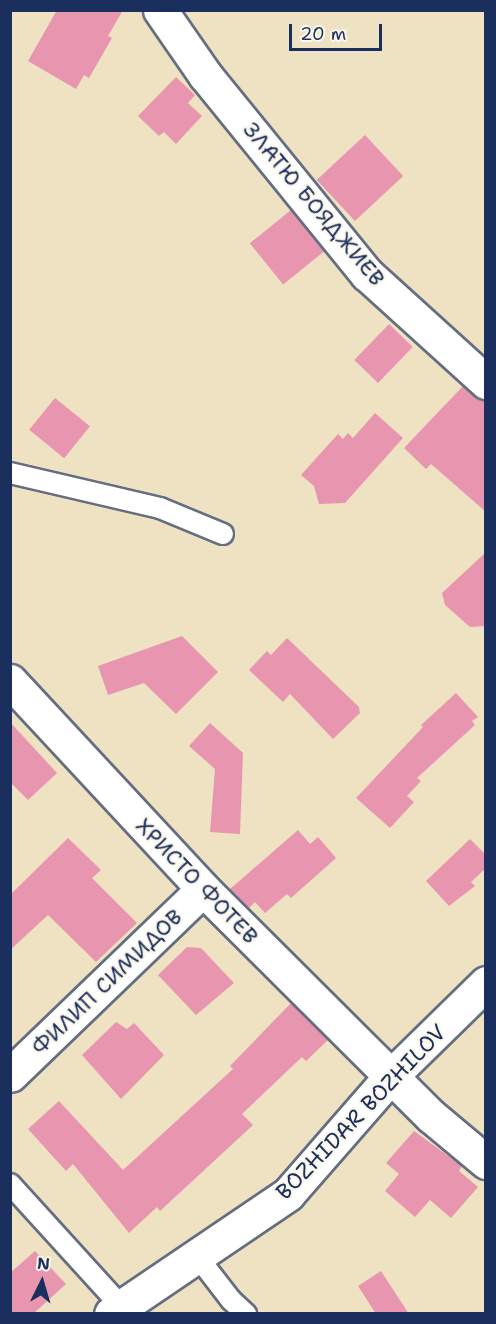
<!DOCTYPE html>
<html>
<head>
<meta charset="utf-8">
<style>
  body { margin:0 }
  #map { position:relative; width:496px; height:1324px; overflow:hidden; background:#eee2c3; font-family:"Shantell Sans",sans-serif }
  div>[style] { position:absolute }
  .building>* { inset:0; background:#e896b0; transform-origin:0 0 }
  .roads { filter:drop-shadow(2px 0 #656e81) drop-shadow(-2px 0 #656e81) drop-shadow(0 2px #656e81) drop-shadow(0 -2px #656e81) }
  .lane>* { height:20px; margin:-10px; padding:0 10px; transform-origin:10px; border-radius:10px; background:#fff }
  .street>* { height:33px; margin:-16.5px; padding:0 16.5px; transform-origin:16.5px; border-radius:16.5px; background:#fff }
  span { translate:-50% -50%; white-space:nowrap; text-align:center; line-height:1.15; -webkit-text-stroke:4.5px #fbf7ec; paint-order:stroke }
  .street-label { font-size:22px; color:#1b2f5e }
  .frame { position:absolute; inset:0; border:12px solid #1b2f5e; pointer-events:none }
  .north { position:absolute; left:12px; top:1252px; width:60px; height:60px; -webkit-text-stroke:4px #fbf7ec; paint-order:stroke; rotate:5deg; font-size:16px; font-weight:700; line-height:24px; text-align:center; color:#1b2f5e }
  .north::after { content:''; display:block; margin:auto; width:21px; height:27px; background:#1b2f5e; clip-path:polygon(50% 0,100% 100%,50% 72%,0 100%) }
  .scale { position:absolute; left:289px; top:24px; width:93px; height:27px; box-sizing:border-box; border:3px solid #1b2f5e; border-top:0; padding-left:8px; font-size:18px; line-height:21px; white-space:nowrap; color:#1b2f5e; -webkit-text-stroke:4px #fbf7ec; paint-order:stroke }
</style>
</head>
<body>
<div id="map">
  <div class="building">
    <i style="clip-path:polygon(57px 10px,123px 10px,108px 36px,112px 38px,89px 78px,84px 75px,76px 89px,28px 61px)"></i>
    <i style="clip-path:polygon(176px 77px,195px 95px,188px 103px,202px 116px,176px 144px,164px 132px,159px 136px,138px 116px)"></i>
    <i style="left:365px;top:135px;width:56px;height:66px;rotate:47deg"></i>
    <i style="left:291px;top:210px;width:53px;height:53px;rotate:51deg"></i>
    <i style="left:389px;top:324px;width:33px;height:50px;rotate:44deg"></i>
    <i style="clip-path:polygon(463px 386px,486px 400px,486px 512px,431px 464px,426px 469px,404px 448px)"></i>
    <i style="left:55px;top:398px;width:45px;height:41px;rotate:39deg"></i>
    <i style="clip-path:polygon(375px 413px,403px 438px,345px 503px,319px 504px,314px 486px,301px 475px,338px 434px,343px 439px,348px 433px,353px 438px)"></i>
    <i style="clip-path:polygon(486px 552px,486px 626px,470px 627px,445px 605px,442px 593px)"></i>
    <i style="clip-path:polygon(182px 636px,218px 672px,176px 714px,144px 683px,108px 695px,98px 666px)"></i>
    <i style="clip-path:polygon(287px 638px,359px 707px,360px 713px,333px 739px,290px 694px,283px 702px,249px 670px,267px 651px,271px 655px)"></i>
    <i style="clip-path:polygon(456px 693px,478px 717px,472px 721px,475px 725px,417px 778px,421px 781px,407px 796px,414px 802px,390px 828px,356px 798px,423px 727px,421px 725px)"></i>
    <i style="clip-path:polygon(10px 722px,57px 773px,28px 800px,10px 782px)"></i>
    <i style="clip-path:polygon(210px 723px,243px 753px,240px 834px,210px 832px,215px 769px,189px 746px)"></i>
    <i style="clip-path:polygon(298px 830px,310px 844px,318px 837px,336px 858px,291px 898px,287px 894px,265px 913px,255px 902px,249px 908px,230px 889px)"></i>
    <i style="clip-path:polygon(68px 838px,101px 870px,92px 878px,137px 923px,96px 962px,48px 915px,10px 950px,10px 895px)"></i>
    <i style="clip-path:polygon(470px 839px,486px 855px,486px 868px,471px 882px,475px 886px,449px 906px,426px 881px)"></i>
    <i style="clip-path:polygon(187px 947px,201px 948px,234px 983px,196px 1015px,158px 975px)"></i>
    <i style="clip-path:polygon(291px 1003px,328px 1040px,306px 1061px,302px 1057px,242px 1114px,253px 1125px,160px 1211px,157px 1207px,129px 1233px,73px 1164px,66px 1171px,28px 1129px,59px 1101px,123px 1170px,233px 1069px,230px 1066px)"></i>
    <i style="clip-path:polygon(116px 1022px,127px 1029px,134px 1023px,164px 1055px,121px 1099px,82px 1055px)"></i>
    <i style="clip-path:polygon(414px 1131px,462px 1166px,459px 1171px,478px 1187px,451px 1218px,430px 1200px,415px 1217px,385px 1191px,399px 1174px,386px 1163px)"></i>
    <i style="clip-path:polygon(35px 1251px,66px 1284px,33px 1314px,10px 1314px,10px 1273px)"></i>
    <i style="clip-path:polygon(381px 1271px,409px 1314px,376px 1314px,358px 1286px)"></i>
  </div>
  <div class="roads">
    <div class="lane">
      <i style="left:10px;top:473px;width:154px;rotate:13.1deg"></i>
      <i style="left:160px;top:508px;width:68px;rotate:22.4deg"></i>
      <i style="left:10px;top:1184px;width:165px;rotate:47.7deg"></i>
      <i style="left:197px;top:1256px;width:56px;rotate:52.3deg"></i>
      <i style="left:231px;top:1300px;width:21px;rotate:43deg"></i>
    </div>
    <div class="street">
      <i style="left:160px;top:10px;width:79px;rotate:55.3deg"></i>
      <i style="left:205px;top:75px;width:257px;rotate:50.9deg"></i>
      <i style="left:367px;top:274px;width:161px;rotate:42.2deg"></i>
      <i style="left:10px;top:681px;width:284px;rotate:47.1deg"></i>
      <i style="left:203px;top:889px;width:322px;rotate:44.9deg"></i>
      <i style="left:431px;top:1116px;width:72px;rotate:39.9deg"></i>
      <i style="left:10px;top:1075px;width:268px;rotate:-43.9deg"></i>
      <i style="left:111px;top:1314px;width:214px;rotate:-34.1deg"></i>
      <i style="left:288px;top:1194px;width:157px;rotate:-48.9deg"></i>
      <i style="left:391px;top:1076px;width:133px;rotate:-44.4deg"></i>
    </div>
  </div>
  <div class="street-label">
    <span style="left:314px;top:204px;rotate:50deg">ЗЛАТЮ БОЯДЖИЕВ</span>
    <span style="left:197px;top:881px;rotate:46deg">ХРИСТО ФОТЕВ</span>
    <span style="left:107px;top:982px;rotate:-44deg">ФИЛИП СИМИДОВ</span>
    <span style="left:361px;top:1112px;rotate:-46deg">BOZHIDAR BOZHILOV</span>
  </div>
  <div class="frame"></div>
  <div class="north">N</div>
  <div class="scale">20 m</div>
</div>
</body>
</html>
